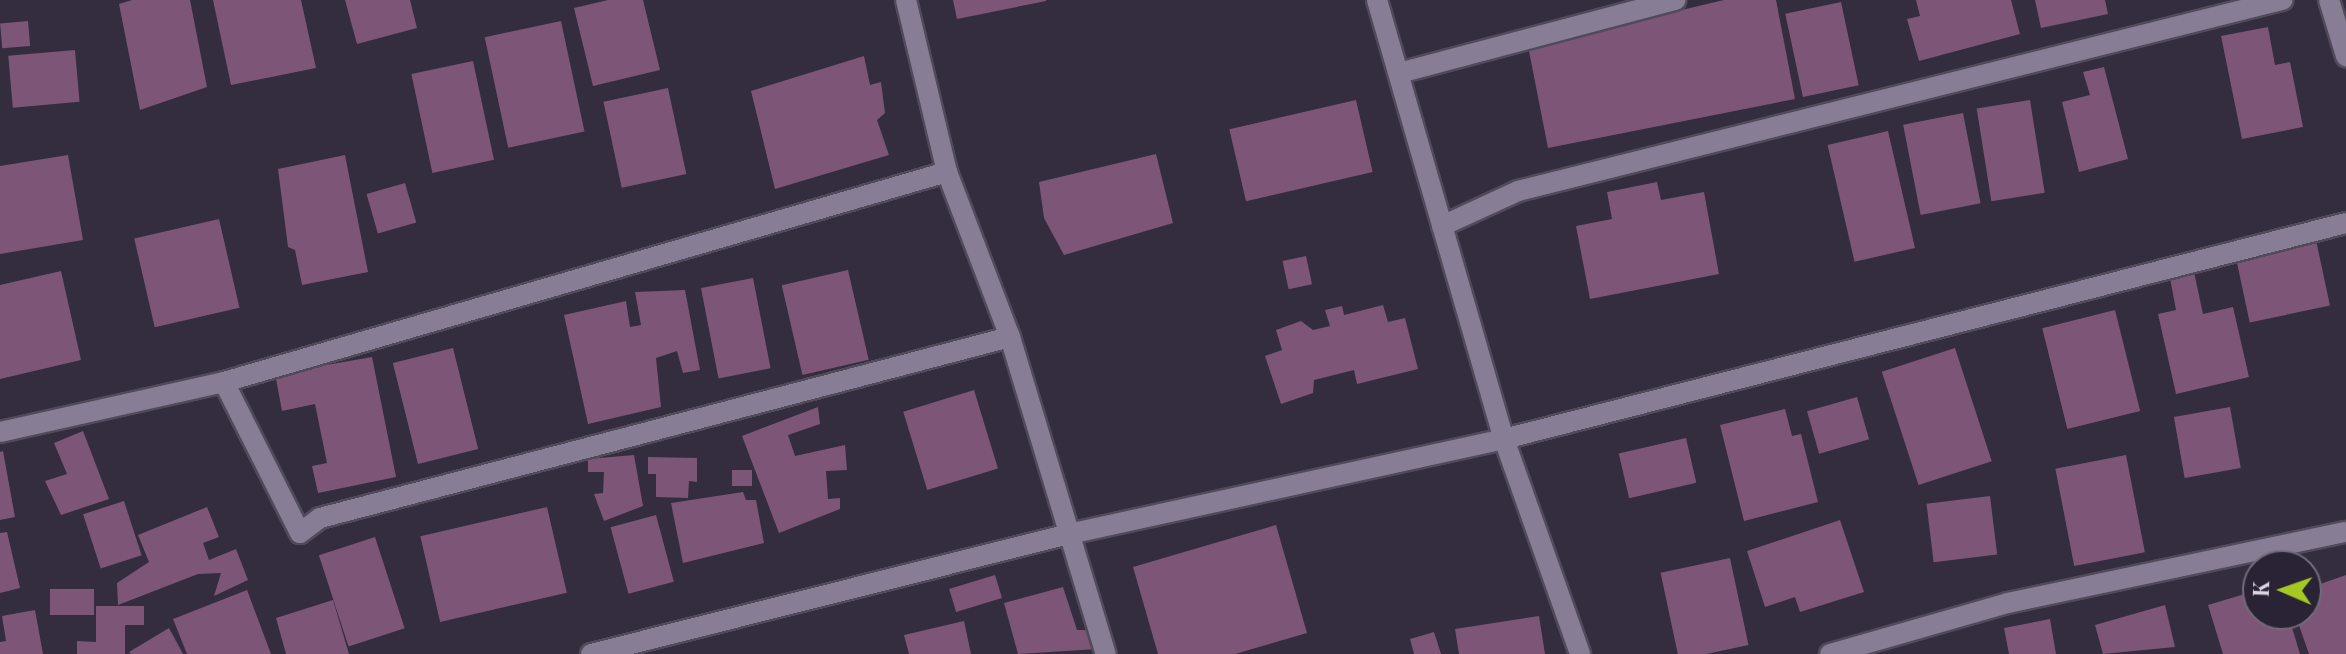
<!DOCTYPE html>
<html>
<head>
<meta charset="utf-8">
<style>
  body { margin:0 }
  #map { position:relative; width:2346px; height:654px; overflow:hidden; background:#342c3f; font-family:"Playfair Display",serif }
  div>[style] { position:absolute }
  .building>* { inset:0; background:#7d5577; transform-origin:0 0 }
  .roads { filter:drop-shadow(2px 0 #514a5b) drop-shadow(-2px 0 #514a5b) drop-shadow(0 2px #514a5b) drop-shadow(0 -2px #514a5b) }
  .minor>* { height:20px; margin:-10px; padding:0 10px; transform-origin:10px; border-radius:10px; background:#877d94 }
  span { translate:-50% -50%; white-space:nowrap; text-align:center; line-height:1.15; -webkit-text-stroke:8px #2a2235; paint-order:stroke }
  .north { position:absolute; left:2242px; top:550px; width:80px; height:80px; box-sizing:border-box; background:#2a2235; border:2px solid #706a7a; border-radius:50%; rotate:272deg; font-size:22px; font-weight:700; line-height:32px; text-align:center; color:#dad5e2 }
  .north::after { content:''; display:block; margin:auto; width:28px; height:36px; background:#a5c822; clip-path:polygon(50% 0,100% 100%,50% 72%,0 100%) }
</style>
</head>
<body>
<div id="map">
  <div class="building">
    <i style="clip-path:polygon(132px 0,190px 0,207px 87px,140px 110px,119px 4px)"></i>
    <i style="clip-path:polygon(213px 0,301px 0,316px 68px,231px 85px)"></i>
    <i style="clip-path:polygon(345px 0,410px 0,417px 28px,357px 44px)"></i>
    <i style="clip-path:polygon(608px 0,643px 0,660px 70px,593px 86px,574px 8px)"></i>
    <i style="clip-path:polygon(953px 0,1046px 0,1046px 1px,957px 19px)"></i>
    <i style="clip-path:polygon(1724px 0,1776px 0,1795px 99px,1548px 148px,1528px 46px)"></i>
    <i style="clip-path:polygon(1916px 0,2011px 0,2020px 34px,1919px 61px,1907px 19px,1920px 16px)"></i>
    <i style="clip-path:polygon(2035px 0,2105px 0,2108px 14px,2041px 28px)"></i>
    <i style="left:1841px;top:2px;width:85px;height:57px;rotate:78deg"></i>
    <i style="left:28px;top:21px;width:25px;height:28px;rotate:85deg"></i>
    <i style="left:561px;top:21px;width:113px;height:78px;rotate:78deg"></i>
    <i style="clip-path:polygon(2268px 27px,2275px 65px,2290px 62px,2303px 127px,2242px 139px,2221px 36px)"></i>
    <i style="left:75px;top:50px;width:52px;height:67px;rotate:85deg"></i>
    <i style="clip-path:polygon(864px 56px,870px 85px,881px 82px,885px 113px,877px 120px,889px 155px,775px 189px,751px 91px)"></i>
    <i style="left:473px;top:61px;width:101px;height:63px;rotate:78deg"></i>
    <i style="clip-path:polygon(2104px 67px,2128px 159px,2079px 172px,2062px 102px,2090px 95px,2083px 72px)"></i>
    <i style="left:668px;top:88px;width:88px;height:66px;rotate:78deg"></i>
    <i style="left:1356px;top:100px;width:74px;height:130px;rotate:77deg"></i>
    <i style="left:2030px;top:100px;width:94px;height:54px;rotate:81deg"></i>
    <i style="left:1963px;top:113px;width:92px;height:61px;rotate:79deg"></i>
    <i style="left:1888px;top:131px;width:120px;height:62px;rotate:77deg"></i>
    <i style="clip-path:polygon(1156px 154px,1173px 223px,1064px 255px,1044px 218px,1039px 182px)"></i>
    <i style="clip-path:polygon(68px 155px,83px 240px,0 254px,0 166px)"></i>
    <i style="clip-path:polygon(345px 155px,368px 272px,302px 285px,295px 250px,288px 247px,278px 169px)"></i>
    <i style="clip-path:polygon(1657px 182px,1661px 200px,1704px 192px,1719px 274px,1590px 299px,1576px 226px,1612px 219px,1607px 192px)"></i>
    <i style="left:405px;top:183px;width:41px;height:40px;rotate:74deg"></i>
    <i style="left:219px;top:219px;width:91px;height:87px;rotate:77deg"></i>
    <i style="left:2316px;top:240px;width:67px;height:82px;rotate:78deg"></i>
    <i style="left:1306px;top:256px;width:29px;height:24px;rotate:78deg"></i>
    <i style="left:848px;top:270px;width:92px;height:68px;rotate:77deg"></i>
    <i style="clip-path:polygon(61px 271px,81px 360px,0 379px,0 285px)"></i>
    <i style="clip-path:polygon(2194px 272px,2203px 314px,2233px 307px,2249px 377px,2176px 394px,2158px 314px,2176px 310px,2170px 278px)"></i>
    <i style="left:753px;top:278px;width:92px;height:53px;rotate:79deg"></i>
    <i style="clip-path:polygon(685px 290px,700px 370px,683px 373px,677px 351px,656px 358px,661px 407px,588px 424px,564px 315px,626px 301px,630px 327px,641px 325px,635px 292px)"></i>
    <i style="clip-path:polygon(1383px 305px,1388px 322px,1405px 318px,1418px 369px,1357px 384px,1354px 370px,1314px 380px,1313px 393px,1281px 404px,1265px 356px,1282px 350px,1276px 330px,1301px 321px,1313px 330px,1330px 326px,1325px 310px,1342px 306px,1344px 315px)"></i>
    <i style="left:2115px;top:310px;width:104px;height:75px;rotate:76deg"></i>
    <i style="left:453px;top:348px;width:104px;height:62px;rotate:76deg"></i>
    <i style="left:1955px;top:348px;width:119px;height:77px;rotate:72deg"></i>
    <i style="clip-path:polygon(372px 357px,396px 477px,318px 493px,312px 466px,327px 463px,315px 404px,282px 411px,275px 374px)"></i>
    <i style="left:974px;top:390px;width:82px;height:74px;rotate:73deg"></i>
    <i style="left:1857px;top:397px;width:44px;height:52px;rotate:74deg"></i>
    <i style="clip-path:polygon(818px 407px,820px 424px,788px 435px,795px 456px,845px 445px,847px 470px,826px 471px,828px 499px,840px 498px,840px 509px,779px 533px,742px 436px)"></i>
    <i style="left:2230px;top:407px;width:62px;height:57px;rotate:80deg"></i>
    <i style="clip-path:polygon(1785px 409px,1792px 436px,1801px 434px,1818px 502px,1744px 521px,1720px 425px)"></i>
    <i style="clip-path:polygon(83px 431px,109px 499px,61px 515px,45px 481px,67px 474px,54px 443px)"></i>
    <i style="left:1686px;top:438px;width:46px;height:69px;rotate:77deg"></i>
    <i style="clip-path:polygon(3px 451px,15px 517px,0 520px,0 452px)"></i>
    <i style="clip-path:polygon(634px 455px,643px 506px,604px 521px,594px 494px,603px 493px,604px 472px,588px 472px,588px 459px)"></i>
    <i style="left:2126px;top:455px;width:99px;height:72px;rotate:79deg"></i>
    <i style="clip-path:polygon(648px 457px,697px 458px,697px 482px,689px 481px,688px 498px,656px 497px,656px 474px,648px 474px)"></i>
    <i style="left:732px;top:470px;width:20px;height:16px"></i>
    <i style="clip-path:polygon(743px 492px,746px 500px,756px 500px,764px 543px,683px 563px,671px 503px)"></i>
    <i style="left:1990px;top:496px;width:59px;height:64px;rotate:83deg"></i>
    <i style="left:124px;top:501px;width:57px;height:43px;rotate:72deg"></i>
    <i style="clip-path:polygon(207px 507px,219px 537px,203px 543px,209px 560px,236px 549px,248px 580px,214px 596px,221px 573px,198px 574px,118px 605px,117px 583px,149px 562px,138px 535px)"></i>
    <i style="left:547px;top:507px;width:88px;height:130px;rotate:77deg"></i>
    <i style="left:656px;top:515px;width:69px;height:47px;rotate:75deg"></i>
    <i style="clip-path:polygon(1840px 520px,1864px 592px,1800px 612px,1795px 597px,1765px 607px,1747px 551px)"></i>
    <i style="clip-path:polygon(1276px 525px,1307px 633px,1235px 654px,1158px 654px,1133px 567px)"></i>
    <i style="clip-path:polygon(7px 532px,20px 588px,0 593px,0 533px)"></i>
    <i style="left:375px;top:537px;width:96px;height:59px;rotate:72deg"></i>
    <i style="left:1730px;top:558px;width:89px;height:71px;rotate:78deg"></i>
    <i style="left:995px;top:575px;width:24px;height:48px;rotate:73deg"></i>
    <i style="clip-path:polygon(2346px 575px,2346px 654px,2309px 654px,2295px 614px,2306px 614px,2306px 589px)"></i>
    <i style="clip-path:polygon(1063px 587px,1077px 630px,1092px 630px,1098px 649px,1018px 654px,1004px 603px)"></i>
    <i style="left:50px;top:589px;width:44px;height:26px"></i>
    <i style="clip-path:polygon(247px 590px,271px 654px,187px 654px,173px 619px)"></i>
    <i style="clip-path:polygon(2258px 590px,2258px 614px,2288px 614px,2300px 654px,2223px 654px,2208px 605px)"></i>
    <i style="clip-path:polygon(333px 600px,349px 654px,286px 654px,276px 618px)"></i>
    <i style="clip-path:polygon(2165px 605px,2175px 647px,2103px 654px,2095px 625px)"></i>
    <i style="clip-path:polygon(96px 606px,144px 606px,144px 625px,125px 625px,125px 654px,77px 654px,77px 641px,96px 642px)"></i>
    <i style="clip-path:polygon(35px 610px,43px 654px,0 654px,0 642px,6px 641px,2px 616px)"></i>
    <i style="clip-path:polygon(1539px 616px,1545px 654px,1459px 654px,1455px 629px)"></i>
    <i style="clip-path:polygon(2050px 619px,2056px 654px,2009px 654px,2004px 628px)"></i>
    <i style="clip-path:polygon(964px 621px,971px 654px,909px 654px,904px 635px)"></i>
    <i style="clip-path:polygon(169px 628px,183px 654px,131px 654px,129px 652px)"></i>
    <i style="clip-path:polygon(1434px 632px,1441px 654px,1414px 654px,1410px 639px)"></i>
  </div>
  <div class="roads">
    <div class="minor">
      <i style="left:906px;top:0;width:177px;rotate:76.6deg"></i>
      <i style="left:947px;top:172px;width:177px;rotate:69.1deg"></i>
      <i style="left:1010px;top:337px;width:331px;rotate:73.2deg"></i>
      <i style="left:1377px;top:0;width:457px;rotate:73.9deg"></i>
      <i style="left:1504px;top:439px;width:228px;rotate:70.5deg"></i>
      <i style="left:2329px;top:0;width:59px;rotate:73.1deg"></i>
      <i style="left:1399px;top:73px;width:286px;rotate:-14.8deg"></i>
      <i style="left:1442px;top:226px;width:84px;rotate:-24.7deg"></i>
      <i style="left:1518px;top:191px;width:788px;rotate:-14.04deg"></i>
      <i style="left:224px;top:382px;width:169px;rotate:63.3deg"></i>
      <i style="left:300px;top:533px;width:25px;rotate:-37deg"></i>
      <i style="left:320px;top:518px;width:713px;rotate:-14.7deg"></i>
      <i style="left:0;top:432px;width:230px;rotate:-12.6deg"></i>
      <i style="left:224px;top:382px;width:753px;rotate:-16.2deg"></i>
      <i style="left:591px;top:654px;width:493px;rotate:-14.1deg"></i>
      <i style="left:1069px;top:534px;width:445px;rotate:-12.3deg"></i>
      <i style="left:1504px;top:439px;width:869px;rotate:-14.39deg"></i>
      <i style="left:1830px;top:654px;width:185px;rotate:-16deg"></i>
      <i style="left:2008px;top:603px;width:345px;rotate:-11.9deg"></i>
    </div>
  </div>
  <div class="north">K</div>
</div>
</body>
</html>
